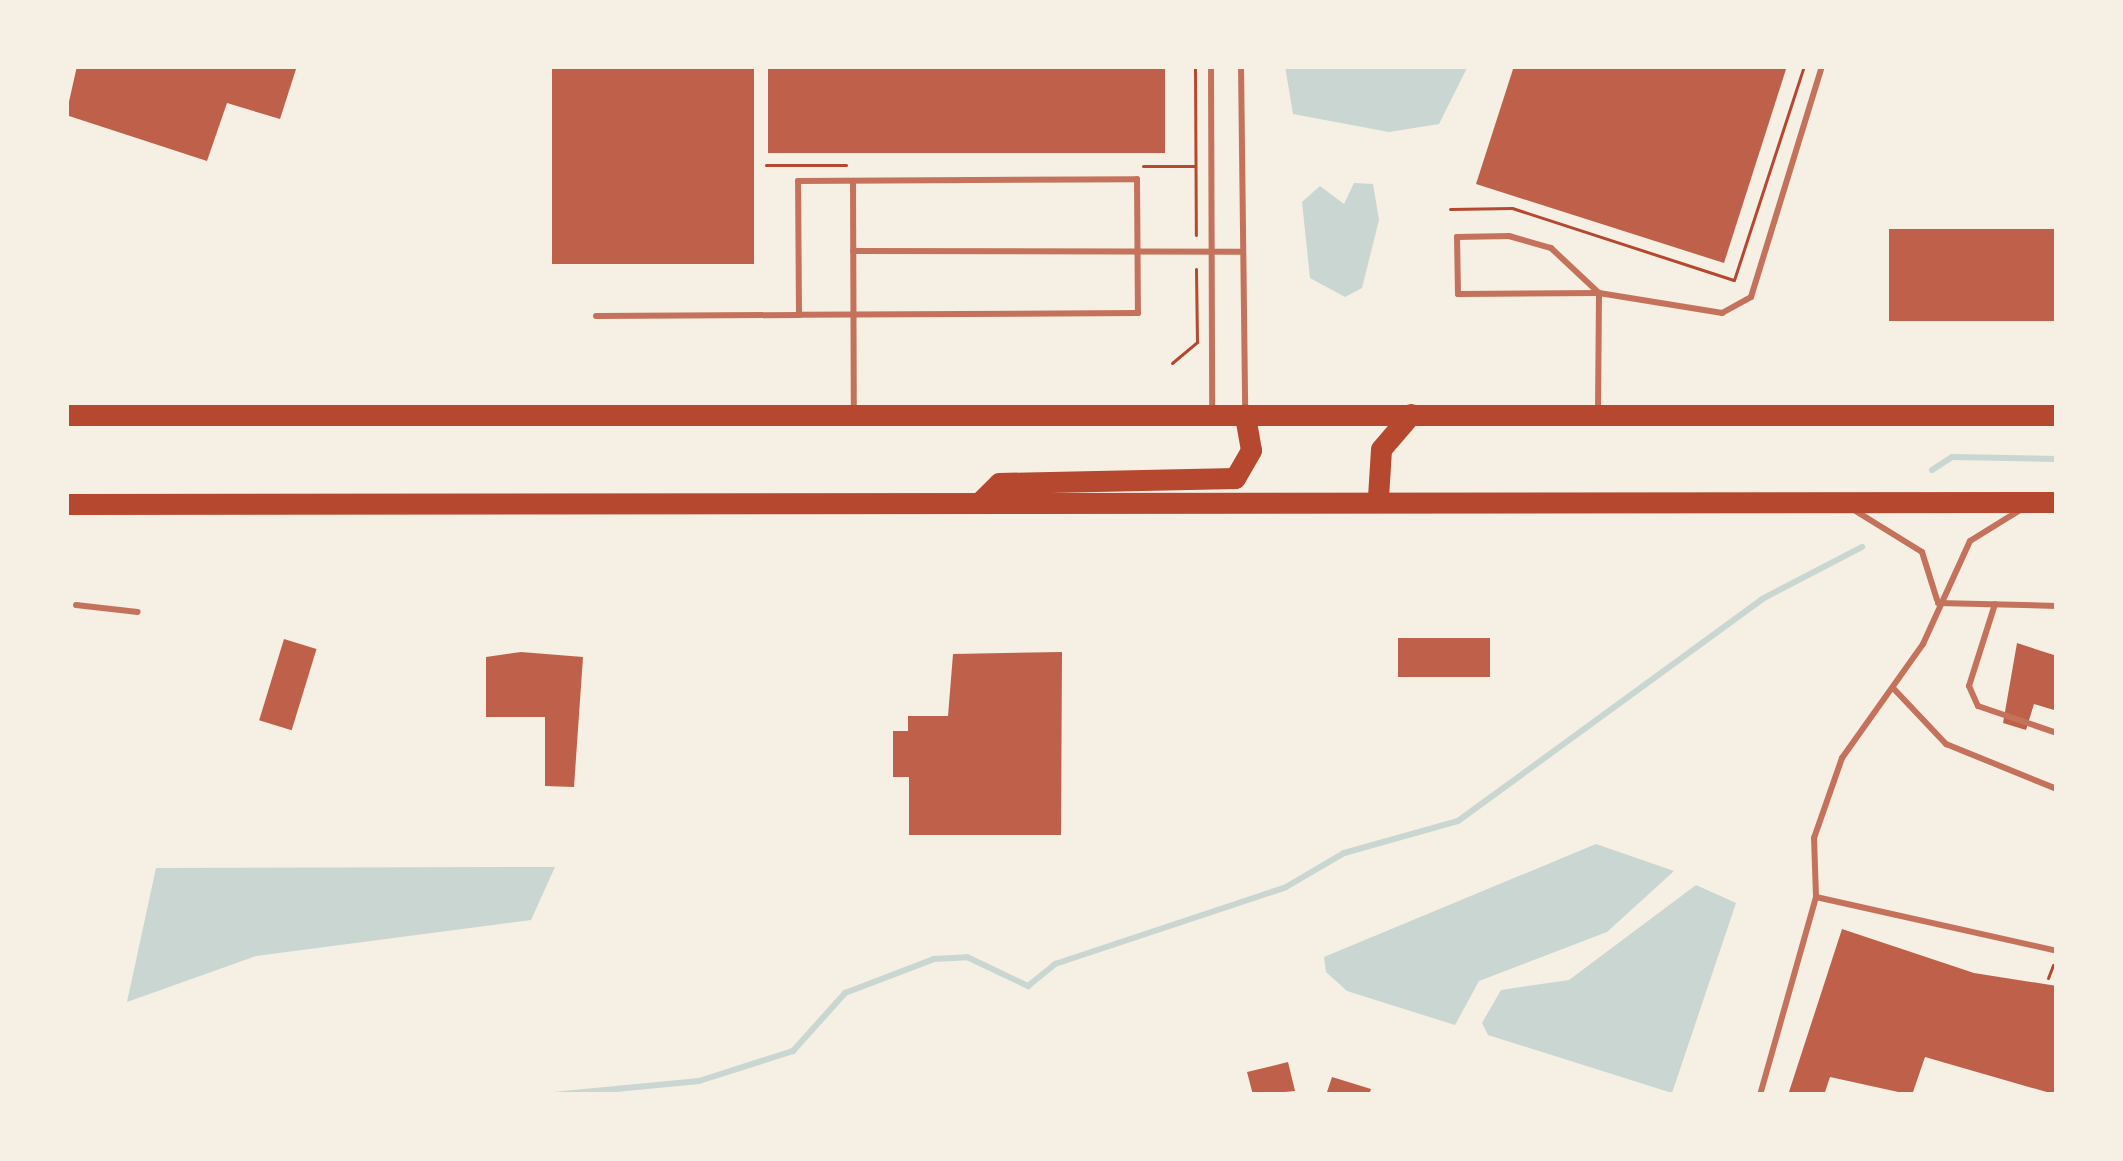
<!DOCTYPE html>
<html>
<head>
<meta charset="utf-8">
<style>
  body { margin:0 }
  #map { position:relative; width:2123px; height:1161px; overflow:hidden; background:#f6efe4; font-family:"Space Grotesk",sans-serif }
  div>[style] { position:absolute }
  .water>* { inset:0; background:#c9d6d2 }
  .stream>* { height:6px; margin:-3px; padding:0 3px; transform-origin:3px; border-radius:3px; background:#c9d6d2 }
  .building>* { inset:0; background:#bf614a; transform-origin:0 0 }
  .path>* { height:3px; margin:-1.5px; padding:0 1.5px; transform-origin:1.5px; border-radius:1.5px; background:#b5482f }
  .service>* { height:6px; margin:-3px; padding:0 3px; transform-origin:3px; border-radius:3px; background:#c5725c }
  .primary>* { height:21px; margin:-10.5px; padding:0 10.5px; transform-origin:10.5px; border-radius:10.5px; background:#b5482f }
  span { translate:-50% -50%; white-space:nowrap; text-align:center; line-height:1.15; -webkit-text-stroke:10px #f6efe4; paint-order:stroke }
  .frame { position:absolute; inset:0; border:69px solid #f6efe4; pointer-events:none }
</style>
</head>
<body>
<div id="map">
  <div class="water">
    <i style="clip-path:polygon(1285px 66px,1468px 66px,1439px 124px,1389px 132px,1293px 114px)"></i>
    <i style="clip-path:polygon(1354px 183px,1373px 184px,1379px 220px,1362px 288px,1345px 297px,1310px 278px,1302px 202px,1320px 186px,1344px 204px)"></i>
    <i style="clip-path:polygon(1596px 844px,1674px 871px,1607px 932px,1479px 981px,1455px 1025px,1347px 991px,1326px 972px,1324px 957px)"></i>
    <i style="clip-path:polygon(555px 867px,531px 920px,256px 956px,127px 1002px,156px 868px)"></i>
    <i style="clip-path:polygon(1696px 885px,1736px 903px,1672px 1093px,1488px 1035px,1482px 1023px,1501px 990px,1569px 980px)"></i>
  </div>
  <div class="stream">
    <i style="left:1932px;top:470px;width:24px;rotate:-33deg"></i>
    <i style="left:1952px;top:457px;width:105px;rotate:1.1deg"></i>
    <i style="left:553px;top:1095px;width:147px;rotate:-5.5deg"></i>
    <i style="left:699px;top:1081px;width:99px;rotate:-17.7deg"></i>
    <i style="left:793px;top:1051px;width:78px;rotate:-48.1deg"></i>
    <i style="left:845px;top:993px;width:95px;rotate:-20.9deg"></i>
    <i style="left:934px;top:959px;width:33px;rotate:-3deg"></i>
    <i style="left:967px;top:957px;width:68px;rotate:25.4deg"></i>
    <i style="left:1028px;top:986px;width:35px;rotate:-39deg"></i>
    <i style="left:1055px;top:964px;width:243px;rotate:-18.4deg"></i>
    <i style="left:1286px;top:887px;width:67px;rotate:-30.4deg"></i>
    <i style="left:1344px;top:853px;width:118px;rotate:-15.7deg"></i>
    <i style="left:1458px;top:821px;width:376px;rotate:-36.1deg"></i>
    <i style="left:1762px;top:599px;width:113px;rotate:-27.5deg"></i>
  </div>
  <div class="building">
    <i style="clip-path:polygon(77px 66px,297px 66px,280px 119px,227px 103px,207px 161px,66px 115px)"></i>
    <i style="left:552px;top:66px;width:202px;height:198px"></i>
    <i style="left:768px;top:66px;width:397px;height:87px"></i>
    <i style="clip-path:polygon(1514px 66px,1787px 66px,1724px 263px,1476px 184px)"></i>
    <i style="left:2057px;top:229px;width:92px;height:168px;rotate:90deg"></i>
    <i style="left:1398px;top:638px;width:92px;height:39px"></i>
    <i style="left:284px;top:639px;width:34px;height:85px;rotate:17deg"></i>
    <i style="clip-path:polygon(2017px 643px,2057px 656px,2054px 710px,2034px 704px,2026px 730px,2003px 723px)"></i>
    <i style="clip-path:polygon(521px 652px,583px 657px,574px 787px,545px 786px,545px 717px,486px 717px,486px 657px)"></i>
    <i style="clip-path:polygon(1062px 652px,1061px 835px,909px 835px,909px 777px,893px 777px,893px 731px,908px 731px,908px 716px,948px 716px,953px 654px)"></i>
    <i style="clip-path:polygon(1842px 929px,1974px 973px,2057px 986px,2057px 1095px,1925px 1057px,1912px 1095px,1830px 1077px,1824px 1095px,1788px 1095px)"></i>
    <i style="clip-path:polygon(1288px 1062px,1295px 1091px,1253px 1095px,1247px 1072px)"></i>
    <i style="clip-path:polygon(1332px 1077px,1371px 1089px,1369px 1095px,1326px 1095px)"></i>
  </div>
  <div class="path">
    <i style="left:1195px;top:66px;width:169px;rotate:89.7deg"></i>
    <i style="left:766px;top:165px;width:80px"></i>
    <i style="left:1143px;top:166px;width:52px"></i>
    <i style="left:1450px;top:209px;width:62px;rotate:-0.9deg"></i>
    <i style="left:1512px;top:208px;width:233px;rotate:18deg"></i>
    <i style="left:1734px;top:280px;width:225px;rotate:-71.9deg"></i>
    <i style="left:1172px;top:363px;width:33px;rotate:-40deg"></i>
    <i style="left:1197px;top:342px;width:73px;rotate:-90.8deg"></i>
    <i style="left:2048px;top:978px;width:14px;rotate:-69deg"></i>
  </div>
  <div class="service">
    <i style="left:1211px;top:66px;width:344px;rotate:89.8deg"></i>
    <i style="left:1241px;top:66px;width:345px;rotate:89.3deg"></i>
    <i style="left:1137px;top:179px;width:134px;rotate:89.6deg"></i>
    <i style="left:1138px;top:313px;width:339px;rotate:179.7deg"></i>
    <i style="left:799px;top:315px;width:134px;rotate:-90.4deg"></i>
    <i style="left:798px;top:181px;width:339px;rotate:-0.3deg"></i>
    <i style="left:853px;top:181px;width:230px;rotate:89.8deg"></i>
    <i style="left:1509px;top:236px;width:44px;rotate:15.9deg"></i>
    <i style="left:1551px;top:248px;width:66px;rotate:43.2deg"></i>
    <i style="left:1599px;top:293px;width:141px;rotate:179.6deg"></i>
    <i style="left:1458px;top:294px;width:57px;rotate:-91deg"></i>
    <i style="left:1457px;top:237px;width:52px;rotate:-1.1deg"></i>
    <i style="left:853px;top:251px;width:390px;rotate:0.1deg"></i>
    <i style="left:596px;top:316px;width:203px;rotate:-0.3deg"></i>
    <i style="left:1598px;top:409px;width:116px;rotate:-89.5deg"></i>
    <i style="left:1599px;top:293px;width:125px;rotate:9.2deg"></i>
    <i style="left:1722px;top:313px;width:33px;rotate:-29deg"></i>
    <i style="left:1751px;top:297px;width:242px;rotate:-72.9deg"></i>
    <i style="left:1854px;top:510px;width:80px;rotate:31.7deg"></i>
    <i style="left:1922px;top:552px;width:50px;rotate:72.6deg"></i>
    <i style="left:1938px;top:603px;width:119px;rotate:1.4deg"></i>
    <i style="left:1995px;top:604px;width:86px;rotate:107.6deg"></i>
    <i style="left:1969px;top:686px;width:22px;rotate:66deg"></i>
    <i style="left:1978px;top:706px;width:83px;rotate:18.9deg"></i>
    <i style="left:76px;top:605px;width:62px;rotate:6.4deg"></i>
    <i style="left:1894px;top:689px;width:76px;rotate:46.6deg"></i>
    <i style="left:1946px;top:744px;width:120px;rotate:22.1deg"></i>
    <i style="left:1816px;top:897px;width:247px;rotate:12.6deg"></i>
    <i style="left:1760px;top:1095px;width:206px;rotate:-74.2deg"></i>
    <i style="left:1816px;top:897px;width:59px;rotate:-91.9deg"></i>
    <i style="left:1814px;top:838px;width:85px;rotate:-70.7deg"></i>
    <i style="left:1842px;top:758px;width:140px;rotate:-54.6deg"></i>
    <i style="left:1923px;top:644px;width:113px;rotate:-65.5deg"></i>
    <i style="left:1970px;top:541px;width:59px;rotate:-31.8deg"></i>
  </div>
  <div class="primary">
    <i style="left:66px;top:415px;width:1991px"></i>
    <i style="left:1378px;top:497px;width:48px;rotate:-86.4deg"></i>
    <i style="left:1381px;top:449px;width:46px;rotate:-49.4deg"></i>
    <i style="left:981px;top:501px;width:25px;rotate:-45deg"></i>
    <i style="left:999px;top:483px;width:236px;rotate:-1.2deg"></i>
    <i style="left:1235px;top:478px;width:32px;rotate:-60deg"></i>
    <i style="left:1251px;top:450px;width:36px;rotate:-100deg"></i>
    <i style="left:66px;top:504px;width:1991px;rotate:-0.06deg"></i>
  </div>
  <div class="frame"></div>
</div>
</body>
</html>
